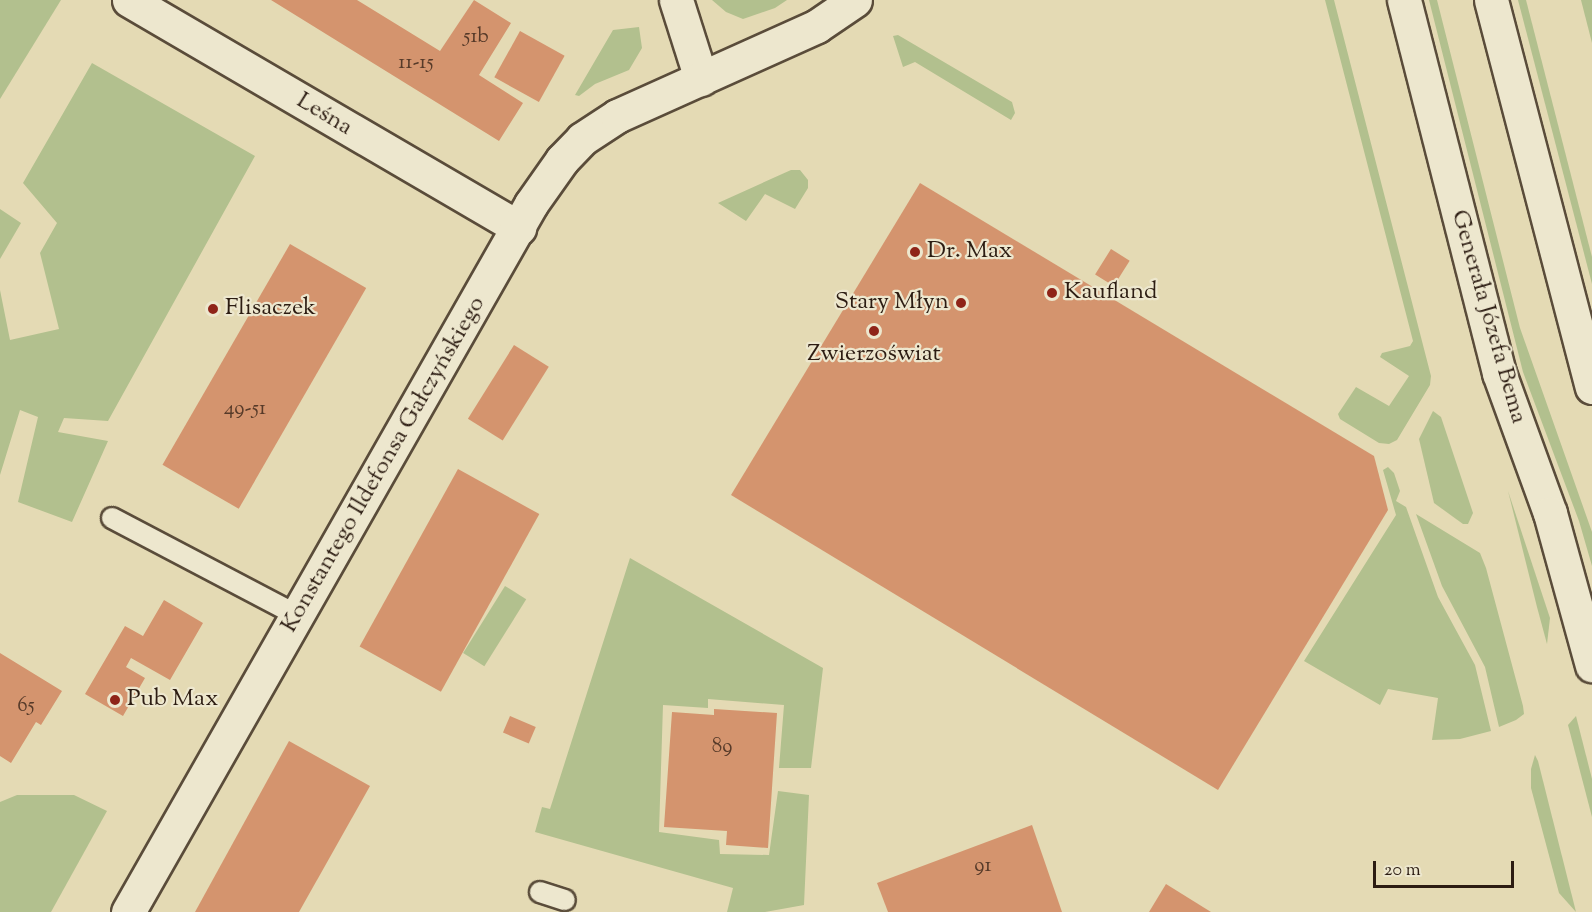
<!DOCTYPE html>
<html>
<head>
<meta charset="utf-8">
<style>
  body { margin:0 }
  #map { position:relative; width:1592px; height:912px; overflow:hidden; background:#e4dab4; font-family:"Sorts Mill Goudy",serif }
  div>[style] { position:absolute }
  .green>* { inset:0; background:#b2c08e; transform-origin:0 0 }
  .building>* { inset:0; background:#d4946e; transform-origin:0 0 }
  .roads { filter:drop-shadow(2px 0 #5a4c3a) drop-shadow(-2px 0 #5a4c3a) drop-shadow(0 2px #5a4c3a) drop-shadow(0 -2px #5a4c3a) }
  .lane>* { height:20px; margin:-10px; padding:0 10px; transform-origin:10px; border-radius:10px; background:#ede7ce }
  .street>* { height:33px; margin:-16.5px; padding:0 16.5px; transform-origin:16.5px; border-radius:16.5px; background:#ede7ce }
  .secondary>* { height:33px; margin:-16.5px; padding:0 16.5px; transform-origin:16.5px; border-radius:16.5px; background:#ede7ce }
  .dots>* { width:16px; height:16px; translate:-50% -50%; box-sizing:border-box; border:3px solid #ede7ce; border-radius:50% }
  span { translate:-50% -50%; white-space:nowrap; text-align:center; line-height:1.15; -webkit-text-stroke:4.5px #ede7ce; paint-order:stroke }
  .number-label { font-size:21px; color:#563a29 }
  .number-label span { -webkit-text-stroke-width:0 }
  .street-label { font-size:24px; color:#2c1c12 }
  .poi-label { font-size:24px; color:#2c1c12 }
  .left { translate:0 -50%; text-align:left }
  .right { translate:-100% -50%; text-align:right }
  .scale { position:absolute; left:1373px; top:861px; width:141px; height:27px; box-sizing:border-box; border:3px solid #2c1c12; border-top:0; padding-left:8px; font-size:18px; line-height:21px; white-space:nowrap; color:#2c1c12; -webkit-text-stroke:4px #ede7ce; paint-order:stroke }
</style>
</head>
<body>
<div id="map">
  <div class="green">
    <i style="clip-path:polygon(0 0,61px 0,0 99px)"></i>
    <i style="clip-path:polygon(712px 0,787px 0,775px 8px,743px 19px,726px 12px)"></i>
    <i style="clip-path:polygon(1325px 0,1334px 0,1431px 376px,1430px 385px,1397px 440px,1389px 444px,1379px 443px,1340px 419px,1338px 414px,1356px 387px,1389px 406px,1409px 376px,1380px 357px,1382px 353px,1410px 346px,1413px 341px)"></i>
    <i style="clip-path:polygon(1429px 0,1437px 0,1520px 328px,1592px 532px,1592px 566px,1579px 521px,1523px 372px)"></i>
    <i style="clip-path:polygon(1518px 0,1526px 0,1592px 257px,1592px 284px)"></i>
    <i style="clip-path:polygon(1581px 0,1592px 0,1592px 43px)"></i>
    <i style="clip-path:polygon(639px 27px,642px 48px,629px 70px,595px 84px,579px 96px,575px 95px,613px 30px)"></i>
    <i style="clip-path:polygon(898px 35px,1012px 102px,1015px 113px,1011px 120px,915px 62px,903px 67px,893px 36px)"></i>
    <i style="clip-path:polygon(92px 63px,255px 156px,108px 421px,64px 418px,58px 432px,108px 441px,72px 522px,18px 502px,38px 417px,20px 410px,0 475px,0 290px,10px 340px,59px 329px,40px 253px,57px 223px,23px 183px)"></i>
    <i style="clip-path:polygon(791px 170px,800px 170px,808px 180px,808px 188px,795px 209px,765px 194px,746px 221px,718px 203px)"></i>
    <i style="clip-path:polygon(0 209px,21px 223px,0 259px)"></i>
    <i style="clip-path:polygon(1433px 411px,1441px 417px,1473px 513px,1468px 524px,1463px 524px,1434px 503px,1419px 439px)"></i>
    <i style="clip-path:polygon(1388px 467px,1394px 473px,1400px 491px,1396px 501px,1406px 507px,1438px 597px,1475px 665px,1491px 731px,1460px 739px,1432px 740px,1438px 698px,1388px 689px,1380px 705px,1304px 661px,1396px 515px,1383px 470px)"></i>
    <i style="clip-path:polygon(1508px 491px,1550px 618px,1547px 644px,1537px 607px)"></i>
    <i style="clip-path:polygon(1416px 514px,1480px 553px,1486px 568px,1523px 706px,1524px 714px,1516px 720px,1499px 727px,1485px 667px,1442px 586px)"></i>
    <i style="clip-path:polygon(630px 558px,823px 668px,811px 768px,779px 768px,784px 705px,708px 699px,708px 708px,663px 705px,659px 832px,719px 840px,720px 854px,769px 855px,778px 791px,809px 795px,804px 905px,765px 912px,727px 912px,733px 888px,535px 832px,542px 807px,550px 809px)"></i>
    <i style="left:505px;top:586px;width:25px;height:79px;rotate:32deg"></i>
    <i style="clip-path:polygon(1576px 716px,1592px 779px,1592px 817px,1568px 725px)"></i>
    <i style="clip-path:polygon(1535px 755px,1538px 761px,1576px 912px,1559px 893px,1531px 788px,1531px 769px)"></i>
    <i style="clip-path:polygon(17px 795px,74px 795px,107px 811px,51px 912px,0 912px,0 802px)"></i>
  </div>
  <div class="building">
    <i style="clip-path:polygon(271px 0,357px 0,440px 51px,474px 0,511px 23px,479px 75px,523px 103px,499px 141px)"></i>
    <i style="left:520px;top:31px;width:51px;height:53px;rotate:29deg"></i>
    <i style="clip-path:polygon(920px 183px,1374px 456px,1388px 510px,1218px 790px,731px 495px)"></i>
    <i style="left:290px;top:244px;width:88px;height:255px;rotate:30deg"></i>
    <i style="left:1111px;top:249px;width:22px;height:30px;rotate:32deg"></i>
    <i style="left:514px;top:345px;width:41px;height:87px;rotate:32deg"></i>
    <i style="left:458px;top:469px;width:93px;height:203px;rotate:29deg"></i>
    <i style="clip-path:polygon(164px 600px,203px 623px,170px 680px,131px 658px,126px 667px,145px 678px,123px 716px,85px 694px,125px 626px,143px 636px)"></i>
    <i style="clip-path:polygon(0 653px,62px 691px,41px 725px,36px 722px,11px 763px,0 756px)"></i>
    <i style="clip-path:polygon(714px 709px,777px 713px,768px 848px,726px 845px,727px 831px,664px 827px,672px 712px,714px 715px)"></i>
    <i style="left:510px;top:716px;width:28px;height:18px;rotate:23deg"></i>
    <i style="clip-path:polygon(289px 741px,370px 786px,299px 912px,195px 912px)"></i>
    <i style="clip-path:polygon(1032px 825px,1062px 912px,888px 912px,877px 883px)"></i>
    <i style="clip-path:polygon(1166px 884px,1211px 912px,1149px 912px)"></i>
  </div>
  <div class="roads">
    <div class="lane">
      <i style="left:112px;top:518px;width:209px;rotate:27.7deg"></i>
      <i style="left:540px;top:892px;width:26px;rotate:18deg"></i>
    </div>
    <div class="street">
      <i style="left:129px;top:0;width:452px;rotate:30.3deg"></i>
      <i style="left:676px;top:0;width:83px;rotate:72.4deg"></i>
      <i style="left:128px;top:912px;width:815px;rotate:-60.35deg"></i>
      <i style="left:531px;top:204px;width:54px;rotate:-54.8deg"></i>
      <i style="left:562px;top:160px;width:29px;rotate:-46deg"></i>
      <i style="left:582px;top:139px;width:42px;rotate:-33.3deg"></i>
      <i style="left:617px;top:116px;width:219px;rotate:-24.2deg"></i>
      <i style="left:817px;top:26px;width:46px;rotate:-34.4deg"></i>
    </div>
    <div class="secondary">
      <i style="left:1404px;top:0;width:385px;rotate:75.7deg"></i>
      <i style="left:1499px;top:373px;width:149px;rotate:70deg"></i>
      <i style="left:1550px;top:513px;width:158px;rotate:74.6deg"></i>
      <i style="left:1491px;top:0;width:400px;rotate:75.4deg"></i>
    </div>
  </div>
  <div class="dots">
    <i style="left:915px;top:252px;background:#8f2418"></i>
    <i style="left:1052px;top:293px;background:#8f2418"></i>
    <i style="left:961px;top:303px;background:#8f2418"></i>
    <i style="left:213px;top:309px;background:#8f2418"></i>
    <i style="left:874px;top:331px;background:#8f2418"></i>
    <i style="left:115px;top:700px;background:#8f2418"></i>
  </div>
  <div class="number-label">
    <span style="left:476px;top:37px">51b</span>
    <span style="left:416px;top:63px">11-15</span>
    <span style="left:245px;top:409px">49-51</span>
    <span style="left:26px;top:706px">65</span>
    <span style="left:722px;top:747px">89</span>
    <span style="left:983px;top:866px">91</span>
  </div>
  <div class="street-label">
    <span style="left:324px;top:115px;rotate:31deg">Leśna</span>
    <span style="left:1488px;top:317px;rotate:74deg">Generała Józefa Bema</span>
    <span style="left:384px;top:465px;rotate:-60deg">Konstantego Ildefonsa Gałczyńskiego</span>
  </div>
  <div class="poi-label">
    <span class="left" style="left:927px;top:252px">Dr. Max</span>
    <span class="left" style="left:1064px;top:293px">Kaufland</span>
    <span class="right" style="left:949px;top:303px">Stary Młyn</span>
    <span class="left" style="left:225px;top:309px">Flisaczek</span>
    <span style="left:874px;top:355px">Zwierzoświat</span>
    <span class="left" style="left:127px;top:700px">Pub Max</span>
  </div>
  <div class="scale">20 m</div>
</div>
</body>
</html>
